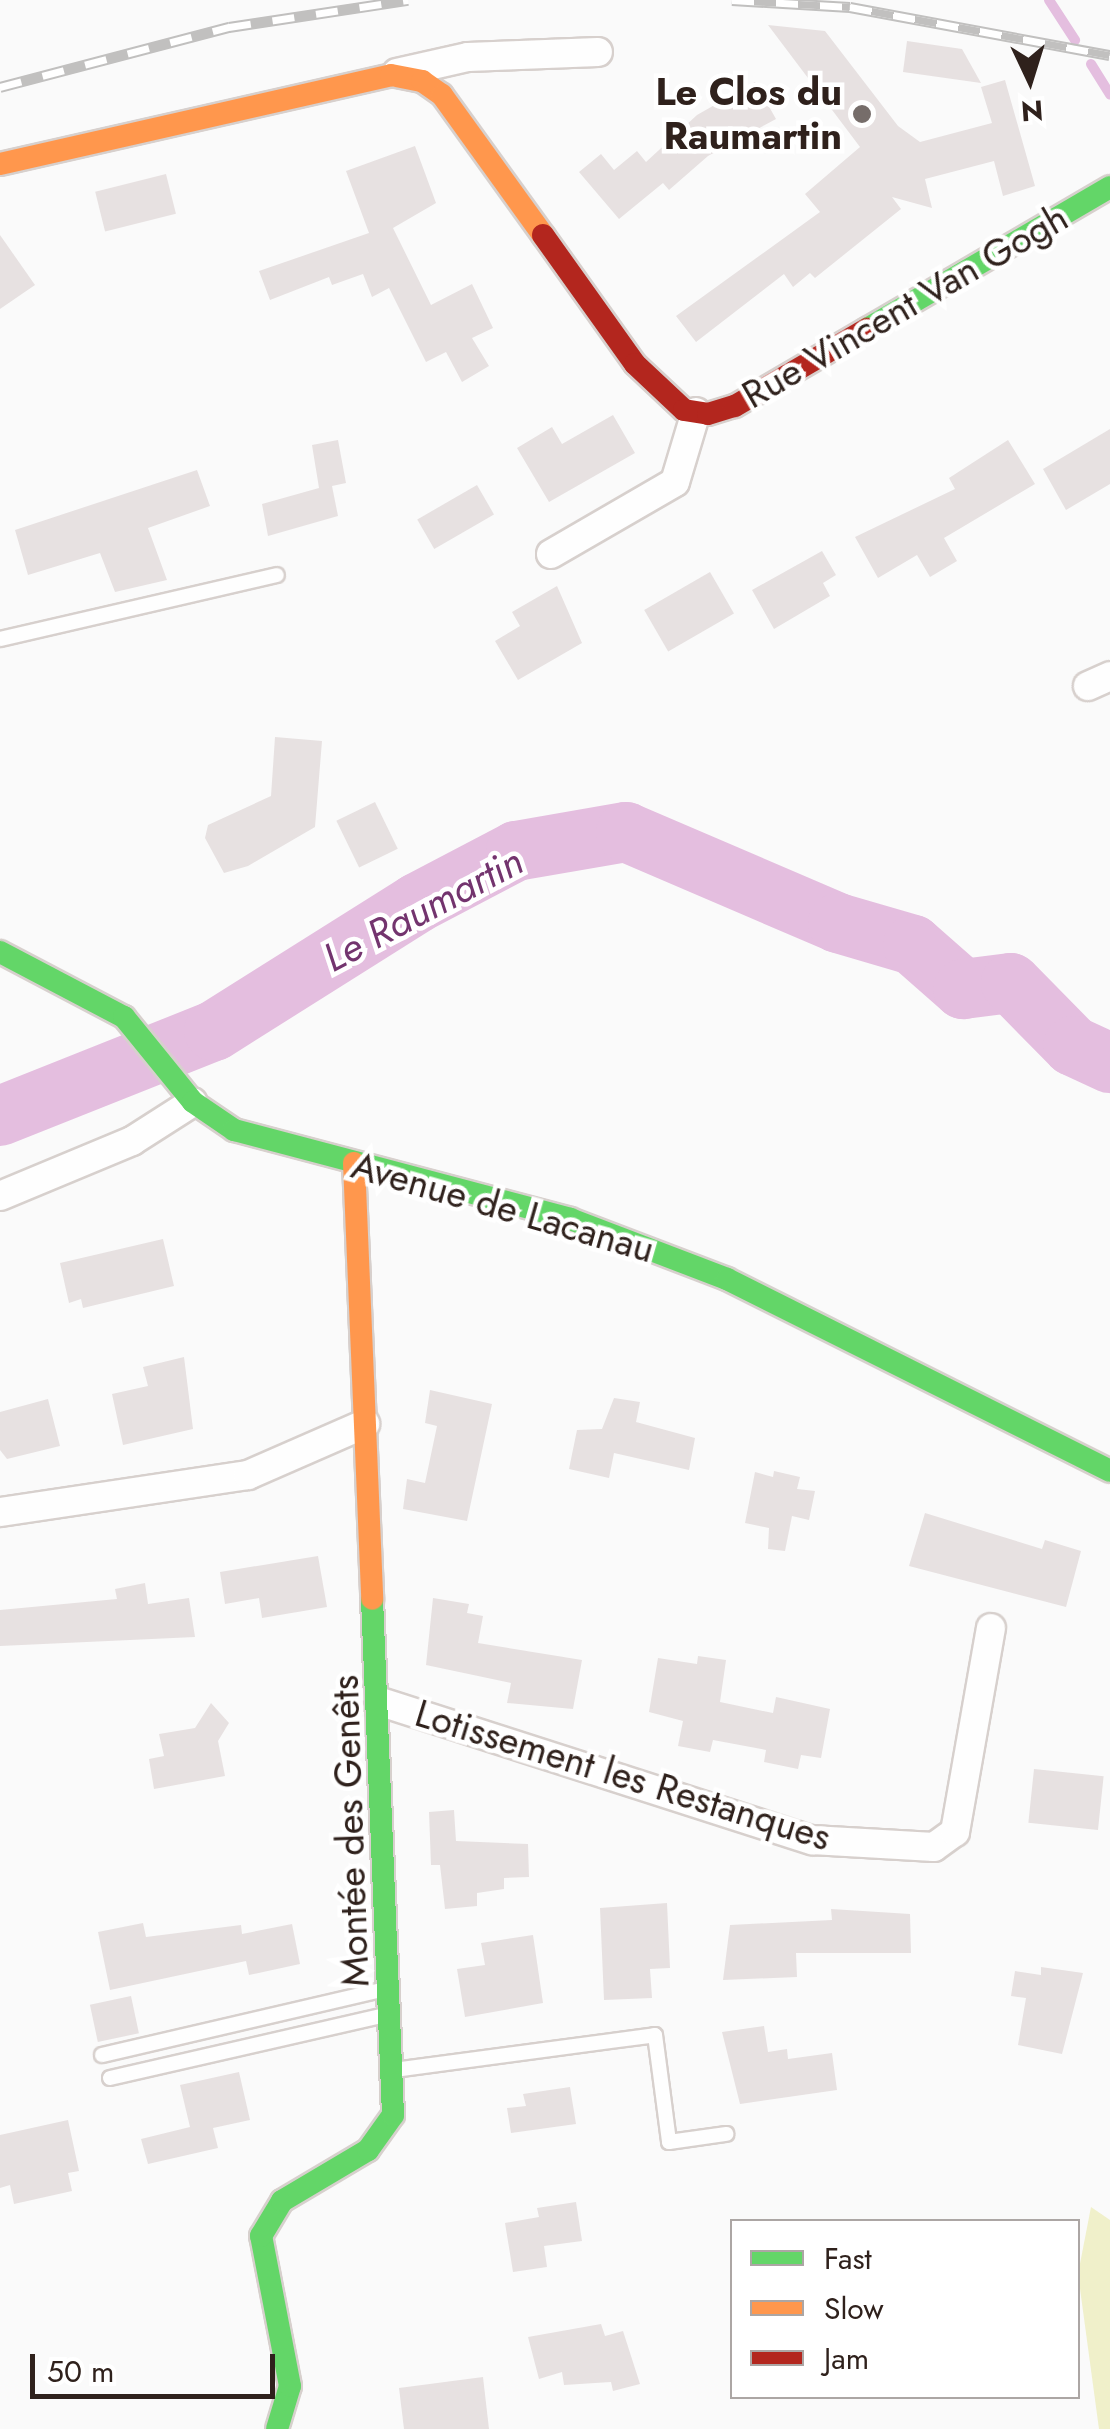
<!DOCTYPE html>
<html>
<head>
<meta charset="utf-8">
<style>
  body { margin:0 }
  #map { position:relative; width:1110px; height:2429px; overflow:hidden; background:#fafafa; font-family:Jost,sans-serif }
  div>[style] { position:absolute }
  .green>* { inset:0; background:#f0f0ca }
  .stream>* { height:10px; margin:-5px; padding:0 5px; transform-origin:5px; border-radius:5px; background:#e4bedf }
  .river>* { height:60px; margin:-30px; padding:0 30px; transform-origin:30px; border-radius:30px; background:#e4bedf }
  .building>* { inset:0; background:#e7e1e1; transform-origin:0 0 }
  .roads { filter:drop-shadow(2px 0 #d7d0cd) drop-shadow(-2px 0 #d7d0cd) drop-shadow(0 2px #d7d0cd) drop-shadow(0 -2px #d7d0cd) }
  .lane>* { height:14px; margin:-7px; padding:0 7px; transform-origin:7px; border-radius:7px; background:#fefefe }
  .street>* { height:28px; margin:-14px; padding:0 14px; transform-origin:14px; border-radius:14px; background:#fefefe }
  .fast>* { height:22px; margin:-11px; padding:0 11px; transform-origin:11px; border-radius:11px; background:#63d668 }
  .slow>* { height:22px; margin:-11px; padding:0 11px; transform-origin:11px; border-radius:11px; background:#ff974d }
  .jam>* { height:22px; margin:-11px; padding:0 11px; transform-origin:11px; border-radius:11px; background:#b3261e }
  .rail>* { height:11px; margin-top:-5.5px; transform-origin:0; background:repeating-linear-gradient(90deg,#fff 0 22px,#c1c0bf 0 44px); box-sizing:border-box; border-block:2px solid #c1c0bf }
  .dots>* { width:28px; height:28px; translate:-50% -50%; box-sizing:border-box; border:5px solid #fff; border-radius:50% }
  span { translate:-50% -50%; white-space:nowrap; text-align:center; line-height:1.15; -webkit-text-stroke:9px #fff; paint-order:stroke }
  .poi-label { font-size:38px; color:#2f211c; font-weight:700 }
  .right { translate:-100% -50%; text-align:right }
  .street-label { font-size:38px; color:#2f211c }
  .water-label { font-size:40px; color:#73346e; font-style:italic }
  .legend { position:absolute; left:730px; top:2219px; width:350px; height:180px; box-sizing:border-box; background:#fff; border:2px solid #aca6a4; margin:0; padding:12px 18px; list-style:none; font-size:30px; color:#2f211c }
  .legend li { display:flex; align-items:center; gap:20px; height:50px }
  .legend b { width:50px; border:2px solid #aca6a4 }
  .north { position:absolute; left:980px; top:30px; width:100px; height:100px; -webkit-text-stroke:8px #fff; paint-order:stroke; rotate:176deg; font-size:28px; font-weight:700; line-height:40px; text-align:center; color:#2f211c }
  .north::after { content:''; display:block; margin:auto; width:35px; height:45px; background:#2f211c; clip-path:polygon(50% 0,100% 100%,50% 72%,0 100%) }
  .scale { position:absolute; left:30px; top:2354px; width:245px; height:45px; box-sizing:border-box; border:5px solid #2f211c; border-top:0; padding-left:12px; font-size:30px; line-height:35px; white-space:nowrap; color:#2f211c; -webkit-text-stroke:8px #fff; paint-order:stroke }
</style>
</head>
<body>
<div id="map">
  <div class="green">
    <i style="clip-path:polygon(1091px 2207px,1110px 2220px,1110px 2429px,1099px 2429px,1078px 2274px)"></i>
  </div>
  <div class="stream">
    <i style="left:1049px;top:0;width:48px;rotate:57deg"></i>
    <i style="left:1091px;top:64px;width:36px;rotate:58deg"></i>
  </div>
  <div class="river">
    <i style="left:0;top:1116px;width:230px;rotate:-21.7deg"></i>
    <i style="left:214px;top:1031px;width:240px;rotate:-32.2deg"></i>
    <i style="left:417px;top:903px;width:112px;rotate:-27.7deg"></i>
    <i style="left:516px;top:851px;width:112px;rotate:-9.8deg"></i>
    <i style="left:626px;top:832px;width:231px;rotate:23.2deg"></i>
    <i style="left:838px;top:923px;width:78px;rotate:16.3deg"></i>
    <i style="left:913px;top:945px;width:67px;rotate:41.3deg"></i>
    <i style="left:963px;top:989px;width:48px;rotate:-7.1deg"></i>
    <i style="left:1011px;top:983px;width:88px;rotate:45.5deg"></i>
    <i style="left:1073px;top:1046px;width:41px;rotate:24.7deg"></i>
  </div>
  <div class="building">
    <i style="clip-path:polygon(768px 25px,825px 31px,898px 126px,920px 142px,992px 123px,981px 87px,1005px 80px,1035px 186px,1003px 196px,994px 161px,925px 179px,932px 208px,892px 197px,901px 209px,815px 278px,810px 273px,793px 287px,784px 274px,696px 342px,676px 316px,820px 212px,805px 194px,860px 147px)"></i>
    <i style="clip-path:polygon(907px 41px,962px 49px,981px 83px,903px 72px)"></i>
    <i style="clip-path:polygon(755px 82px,776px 119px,708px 156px,669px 190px,663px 183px,619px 219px,579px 172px,601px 154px,614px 170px,637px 151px,646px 162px,697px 115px)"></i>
    <i style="clip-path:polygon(415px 146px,436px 203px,393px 228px,431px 305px,472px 284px,493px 328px,472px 338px,489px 366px,462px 382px,446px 352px,426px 362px,389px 288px,372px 297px,363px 274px,332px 285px,329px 277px,270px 300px,259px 271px,369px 233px,346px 171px)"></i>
    <i style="left:166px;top:174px;width:41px;height:73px;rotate:76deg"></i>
    <i style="clip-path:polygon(0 235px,35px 285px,0 309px)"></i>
    <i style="clip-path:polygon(613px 415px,635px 453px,549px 502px,517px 448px,552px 427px,562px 444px)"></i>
    <i style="clip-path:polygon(1110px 429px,1110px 484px,1066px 510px,1043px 469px)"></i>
    <i style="clip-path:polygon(338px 440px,346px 483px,332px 486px,338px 516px,268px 536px,262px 504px,319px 488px,312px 445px)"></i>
    <i style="clip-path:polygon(1008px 440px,1035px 484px,944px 538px,957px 561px,930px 577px,917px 555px,878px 578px,855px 537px,955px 489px,949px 478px)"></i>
    <i style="clip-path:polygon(197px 470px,210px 506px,148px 528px,167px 580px,115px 592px,100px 553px,28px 575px,15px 530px)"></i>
    <i style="left:477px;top:485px;width:34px;height:69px;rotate:60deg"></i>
    <i style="clip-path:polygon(822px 551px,836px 575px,823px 583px,830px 596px,774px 629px,752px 590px)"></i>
    <i style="left:710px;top:572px;width:48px;height:76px;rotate:60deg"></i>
    <i style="clip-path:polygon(557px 586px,582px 643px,518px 680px,495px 641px,520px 626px,512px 612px)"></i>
    <i style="clip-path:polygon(275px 737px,322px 741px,315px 827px,248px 866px,224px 873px,205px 838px,208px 825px,271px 796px)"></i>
    <i style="left:375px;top:802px;width:52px;height:43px;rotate:64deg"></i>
    <i style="clip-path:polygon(163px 1239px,174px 1286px,83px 1308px,81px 1299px,69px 1303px,60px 1263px)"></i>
    <i style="clip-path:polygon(184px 1357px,193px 1429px,123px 1445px,112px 1394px,148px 1386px,143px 1367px)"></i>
    <i style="clip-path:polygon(430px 1390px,492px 1404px,467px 1521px,403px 1509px,407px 1479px,425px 1483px,437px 1426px,425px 1423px)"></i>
    <i style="clip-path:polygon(614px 1398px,640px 1402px,636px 1422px,695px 1438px,689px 1470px,614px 1453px,609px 1478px,569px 1469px,577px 1430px,602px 1429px)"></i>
    <i style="clip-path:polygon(48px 1399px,60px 1446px,7px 1459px,0 1450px,0 1412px)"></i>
    <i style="clip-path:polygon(774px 1471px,800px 1477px,797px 1489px,815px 1491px,809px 1520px,792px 1516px,785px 1551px,768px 1549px,769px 1528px,745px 1523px,755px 1472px,773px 1477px)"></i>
    <i style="clip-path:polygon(925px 1513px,1042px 1549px,1045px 1540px,1081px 1551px,1066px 1607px,909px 1566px)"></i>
    <i style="clip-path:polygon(318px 1556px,327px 1607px,262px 1618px,259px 1598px,225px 1604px,220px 1572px)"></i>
    <i style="clip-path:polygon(145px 1583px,148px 1604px,189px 1598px,195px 1637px,0 1646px,0 1610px,117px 1599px,115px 1589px)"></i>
    <i style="clip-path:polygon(433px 1598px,469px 1604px,467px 1613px,483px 1616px,478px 1643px,582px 1660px,573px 1709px,507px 1703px,511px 1683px,426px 1665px)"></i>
    <i style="clip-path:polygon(698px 1656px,726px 1660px,720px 1702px,773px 1713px,776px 1697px,830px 1709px,821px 1758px,801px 1755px,798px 1769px,764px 1762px,766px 1750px,713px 1740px,710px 1752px,678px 1746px,683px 1721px,649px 1712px,658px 1658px,697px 1664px)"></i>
    <i style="clip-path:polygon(211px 1703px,229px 1723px,218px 1741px,225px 1776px,154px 1789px,149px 1759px,164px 1756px,159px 1734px,195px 1728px)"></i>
    <i style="left:1034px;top:1769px;width:70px;height:54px;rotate:6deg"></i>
    <i style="clip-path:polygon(454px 1810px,456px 1841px,528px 1844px,529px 1877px,504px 1878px,504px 1889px,477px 1893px,477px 1906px,445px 1909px,440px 1865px,431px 1865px,429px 1812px)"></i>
    <i style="clip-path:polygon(667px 1903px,670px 1968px,650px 1969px,652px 1998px,604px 2000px,600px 1908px)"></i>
    <i style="clip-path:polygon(831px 1909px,910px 1914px,911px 1953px,796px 1953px,797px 1977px,723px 1980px,730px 1925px,832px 1920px)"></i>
    <i style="clip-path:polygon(143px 1923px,146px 1937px,241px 1925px,242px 1934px,292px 1924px,300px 1964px,249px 1975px,246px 1961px,110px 1990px,98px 1932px)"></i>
    <i style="clip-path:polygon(533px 1935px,543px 2003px,465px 2017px,457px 1969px,485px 1965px,481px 1943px)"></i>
    <i style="clip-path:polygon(1041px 1967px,1083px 1973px,1062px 2054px,1018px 2045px,1026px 1998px,1011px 1996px,1015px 1971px,1041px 1975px)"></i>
    <i style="left:131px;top:1996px;width:38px;height:42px;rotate:78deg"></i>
    <i style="clip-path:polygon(764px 2026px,768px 2052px,787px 2049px,788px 2059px,832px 2053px,837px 2090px,740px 2104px,722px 2032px)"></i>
    <i style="clip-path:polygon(239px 2072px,250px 2120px,213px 2128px,218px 2148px,148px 2164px,141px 2139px,190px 2127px,180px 2085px)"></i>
    <i style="clip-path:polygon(570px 2087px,576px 2124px,511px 2133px,507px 2108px,526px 2106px,523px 2094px)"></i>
    <i style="clip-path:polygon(68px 2120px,79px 2171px,68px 2173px,72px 2191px,14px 2204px,10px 2185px,0 2188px,0 2135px)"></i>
    <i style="clip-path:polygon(576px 2202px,582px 2241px,544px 2246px,547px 2267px,513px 2272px,505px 2223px,539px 2217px,537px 2208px)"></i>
    <i style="clip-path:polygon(601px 2324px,605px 2336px,623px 2331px,640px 2384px,613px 2391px,611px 2382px,564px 2385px,562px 2372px,539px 2379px,528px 2337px)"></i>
    <i style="clip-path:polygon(483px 2377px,489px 2429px,404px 2429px,399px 2388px)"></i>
  </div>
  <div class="roads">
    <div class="lane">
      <i style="left:0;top:639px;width:284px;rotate:-13deg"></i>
      <i style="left:102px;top:2055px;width:292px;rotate:-13.1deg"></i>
      <i style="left:394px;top:2070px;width:263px;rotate:-7.6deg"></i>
      <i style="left:655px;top:2035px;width:108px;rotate:82.5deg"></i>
      <i style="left:669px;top:2142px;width:58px;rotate:-8deg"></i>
      <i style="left:110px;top:2078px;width:283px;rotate:-12.9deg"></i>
    </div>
    <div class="street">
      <i style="left:397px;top:73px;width:73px;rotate:-12.7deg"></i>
      <i style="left:468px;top:57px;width:130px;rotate:-2.2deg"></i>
      <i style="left:551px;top:554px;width:143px;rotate:-30.1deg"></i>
      <i style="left:675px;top:482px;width:73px;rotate:-73.3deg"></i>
      <i style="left:1088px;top:686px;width:24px;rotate:-24deg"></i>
      <i style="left:0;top:1196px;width:143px;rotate:-22.6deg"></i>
      <i style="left:132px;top:1141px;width:72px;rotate:-32.6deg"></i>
      <i style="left:0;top:1512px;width:251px;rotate:-8.5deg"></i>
      <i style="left:248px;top:1475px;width:128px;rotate:-23.6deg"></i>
      <i style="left:381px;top:1702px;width:453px;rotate:17.8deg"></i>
      <i style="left:812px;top:1840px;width:122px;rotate:3.3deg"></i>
      <i style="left:934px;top:1847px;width:26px;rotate:-36deg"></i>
      <i style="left:955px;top:1832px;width:207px;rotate:-80deg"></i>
    </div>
    <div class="fast">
      <i style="left:867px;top:329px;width:281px;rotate:-30.3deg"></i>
      <i style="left:0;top:952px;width:140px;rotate:27.7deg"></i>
      <i style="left:124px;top:1017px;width:109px;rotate:50.9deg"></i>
      <i style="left:193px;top:1102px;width:50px;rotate:34.3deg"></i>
      <i style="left:234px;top:1130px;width:348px;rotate:14.8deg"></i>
      <i style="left:570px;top:1219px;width:168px;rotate:20.9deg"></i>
      <i style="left:727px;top:1279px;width:428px;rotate:26.6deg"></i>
      <i style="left:277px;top:2429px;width:45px;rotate:-73.2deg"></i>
      <i style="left:290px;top:2386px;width:153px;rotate:-100.9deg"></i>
      <i style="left:261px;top:2236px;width:41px;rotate:-59deg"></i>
      <i style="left:282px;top:2201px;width:100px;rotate:-30.7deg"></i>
      <i style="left:368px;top:2150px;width:43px;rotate:-54.5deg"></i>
      <i style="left:393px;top:2115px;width:516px;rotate:-92.33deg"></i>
    </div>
    <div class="slow">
      <i style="left:0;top:164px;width:401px;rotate:-12.8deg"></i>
      <i style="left:391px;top:75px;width:32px;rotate:11deg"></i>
      <i style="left:422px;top:81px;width:24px;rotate:35deg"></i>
      <i style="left:442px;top:95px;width:173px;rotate:54.2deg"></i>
      <i style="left:354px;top:1163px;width:436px;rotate:87.6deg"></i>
    </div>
    <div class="jam">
      <i style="left:543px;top:235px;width:158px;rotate:54.5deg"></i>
      <i style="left:635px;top:364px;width:67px;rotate:43.2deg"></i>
      <i style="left:684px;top:410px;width:24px;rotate:9deg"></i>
      <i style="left:708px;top:414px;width:28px;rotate:-17deg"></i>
      <i style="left:735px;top:406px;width:153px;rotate:-30.3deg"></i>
    </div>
  </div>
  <div class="rail">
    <i style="left:732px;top:0;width:118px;rotate:3.4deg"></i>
    <i style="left:850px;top:7px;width:264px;rotate:10.5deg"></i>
    <i style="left:0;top:87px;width:237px;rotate:-14.7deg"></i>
    <i style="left:229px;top:27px;width:181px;rotate:-8.6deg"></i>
  </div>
  <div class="dots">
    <i style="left:862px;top:114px;background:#766d6a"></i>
  </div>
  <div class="poi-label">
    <span class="right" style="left:842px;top:114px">Le Clos du<br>Raumartin</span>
  </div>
  <div class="street-label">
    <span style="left:905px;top:306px;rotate:-30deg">Rue Vincent Van Gogh</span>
    <span style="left:503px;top:1207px;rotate:16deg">Avenue de Lacanau</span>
    <span style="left:623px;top:1775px;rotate:17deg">Lotissement les Restanques</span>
    <span style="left:350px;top:1831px;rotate:-92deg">Montée des Genêts</span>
  </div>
  <div class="water-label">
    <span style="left:423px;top:909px;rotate:-28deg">Le Raumartin</span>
  </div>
  <ul class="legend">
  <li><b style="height:12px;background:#63d668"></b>Fast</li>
  <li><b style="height:12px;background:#ff974d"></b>Slow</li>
  <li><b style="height:12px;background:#b3261e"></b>Jam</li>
  </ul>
  <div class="north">N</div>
  <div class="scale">50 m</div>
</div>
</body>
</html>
